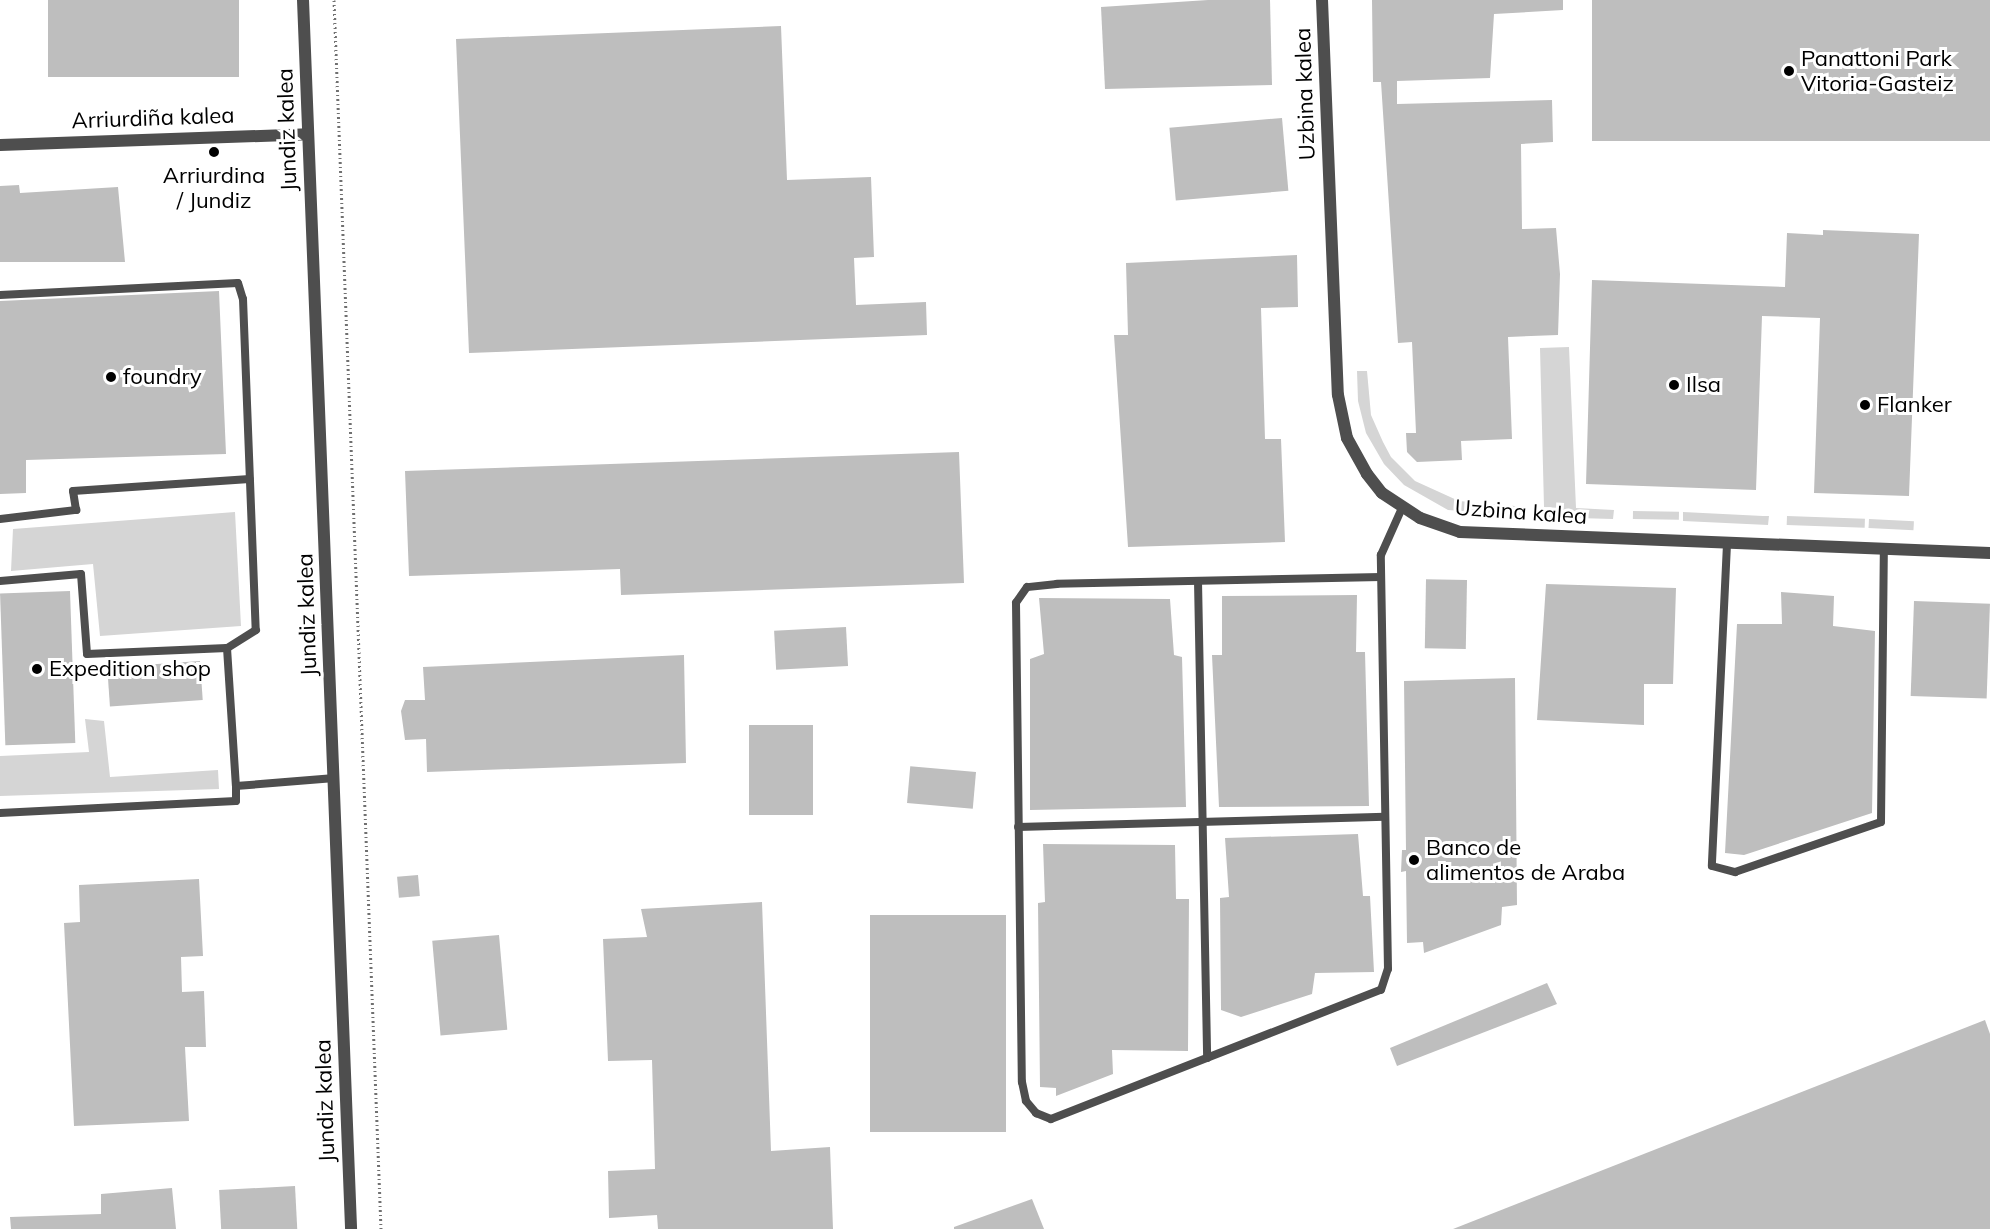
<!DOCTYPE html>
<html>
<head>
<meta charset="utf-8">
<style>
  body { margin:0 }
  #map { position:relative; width:1990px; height:1229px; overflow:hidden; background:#fff; font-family:Mulish,sans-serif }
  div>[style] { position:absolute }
  .green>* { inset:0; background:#d5d5d5; transform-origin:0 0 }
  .building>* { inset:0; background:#bebebe; transform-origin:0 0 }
  .path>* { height:3px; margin-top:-1.5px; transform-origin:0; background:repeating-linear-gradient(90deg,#707070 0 1.5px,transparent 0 4.5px) }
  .service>* { height:8px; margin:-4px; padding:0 4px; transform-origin:4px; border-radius:4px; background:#4e4e4e }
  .minor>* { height:12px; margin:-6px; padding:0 6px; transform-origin:6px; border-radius:6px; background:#4e4e4e }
  .dots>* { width:16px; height:16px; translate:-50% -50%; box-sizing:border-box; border:3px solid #fff; border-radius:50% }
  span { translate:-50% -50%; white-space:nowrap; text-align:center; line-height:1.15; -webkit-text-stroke:6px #fff; paint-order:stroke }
  .poi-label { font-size:22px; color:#000 }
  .left { translate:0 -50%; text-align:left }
  .street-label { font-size:22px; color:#000 }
</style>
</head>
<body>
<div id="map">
  <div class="green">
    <i style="clip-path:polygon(1569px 347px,1576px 508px,1614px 510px,1613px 519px,1541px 517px,1540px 507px,1544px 507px,1540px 348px)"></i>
    <i style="clip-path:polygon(1357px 371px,1367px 371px,1371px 415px,1383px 442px,1391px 457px,1415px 481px,1459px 501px,1526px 507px,1526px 516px,1448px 510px,1404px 485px,1384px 464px,1366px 433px,1358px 401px)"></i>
    <i style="left:1633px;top:511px;width:46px;height:8px;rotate:1deg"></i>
    <i style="clip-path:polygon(235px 512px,241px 626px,100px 636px,93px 564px,11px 571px,13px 529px)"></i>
    <i style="clip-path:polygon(1683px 512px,1763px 516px,1769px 516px,1768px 525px,1683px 521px)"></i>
    <i style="left:1787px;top:516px;width:78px;height:9px;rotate:2deg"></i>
    <i style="left:1869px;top:519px;width:45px;height:9px;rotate:3deg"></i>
    <i style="clip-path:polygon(85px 719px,104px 721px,110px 777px,218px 770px,219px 789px,0 796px,0 756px,89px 752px)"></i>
  </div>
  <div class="building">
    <i style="left:48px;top:0;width:191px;height:77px"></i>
    <i style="clip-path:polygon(1208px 0,1270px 0,1272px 85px,1105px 89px,1101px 7px)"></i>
    <i style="clip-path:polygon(1372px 0,1563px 0,1563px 10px,1494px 14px,1490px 78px,1397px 81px,1397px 104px,1552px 100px,1553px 142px,1521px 144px,1522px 229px,1556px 228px,1560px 274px,1558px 335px,1508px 337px,1512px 439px,1461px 441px,1462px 460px,1417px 462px,1407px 452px,1406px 433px,1416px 433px,1412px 342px,1398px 343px,1381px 82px,1373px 82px)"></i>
    <i style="left:1592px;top:0;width:398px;height:141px"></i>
    <i style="clip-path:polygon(781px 26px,787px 180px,871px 177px,874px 257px,854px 258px,856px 305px,926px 302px,927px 335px,469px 353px,456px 39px)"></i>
    <i style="left:1282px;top:118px;width:73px;height:113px;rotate:85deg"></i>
    <i style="clip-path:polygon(19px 185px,20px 193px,118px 187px,125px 262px,0 262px,0 186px)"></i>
    <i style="clip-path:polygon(1823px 230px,1919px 234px,1909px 496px,1814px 493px,1820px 318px,1762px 316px,1756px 490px,1586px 484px,1592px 280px,1785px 287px,1787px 233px,1823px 235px)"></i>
    <i style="clip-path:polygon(1297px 255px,1298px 307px,1261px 308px,1265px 439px,1281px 439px,1285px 542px,1128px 547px,1114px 335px,1128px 335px,1126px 263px)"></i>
    <i style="clip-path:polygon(219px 291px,226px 454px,26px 460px,26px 493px,0 494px,0 301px)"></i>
    <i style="clip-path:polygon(959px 452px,964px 583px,621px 595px,620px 569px,409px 576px,405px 471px)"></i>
    <i style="left:1467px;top:580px;width:69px;height:41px;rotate:91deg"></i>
    <i style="clip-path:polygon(1546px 584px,1676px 588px,1673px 684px,1644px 684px,1644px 725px,1537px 720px)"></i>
    <i style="left:70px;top:591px;width:152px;height:70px;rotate:88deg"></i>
    <i style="clip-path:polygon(1781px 592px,1834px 596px,1833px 626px,1875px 631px,1872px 813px,1744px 855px,1725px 853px,1737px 624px,1782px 624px)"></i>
    <i style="clip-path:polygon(1357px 595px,1356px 652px,1365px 652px,1369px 806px,1219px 807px,1212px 655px,1222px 655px,1222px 596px)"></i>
    <i style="clip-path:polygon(1039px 598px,1170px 599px,1174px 655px,1182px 657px,1186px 807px,1030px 810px,1030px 659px,1044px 654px)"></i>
    <i style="left:1914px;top:601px;width:76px;height:95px;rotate:2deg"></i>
    <i style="left:846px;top:627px;width:39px;height:72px;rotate:87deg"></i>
    <i style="clip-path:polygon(684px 655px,686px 763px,427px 772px,426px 739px,405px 740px,401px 711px,405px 700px,425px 700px,423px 667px)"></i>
    <i style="left:200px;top:661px;width:39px;height:93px;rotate:86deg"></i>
    <i style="clip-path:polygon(1515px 678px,1517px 905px,1502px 907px,1501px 925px,1424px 953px,1423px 942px,1407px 943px,1406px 871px,1401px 872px,1402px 850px,1406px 850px,1404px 681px)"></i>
    <i style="left:749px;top:725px;width:64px;height:90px"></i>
    <i style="left:976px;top:772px;width:37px;height:66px;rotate:95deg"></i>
    <i style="clip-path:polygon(1358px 834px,1363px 896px,1370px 896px,1374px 972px,1315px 973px,1312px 994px,1241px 1017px,1221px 1010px,1220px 898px,1229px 897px,1225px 838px)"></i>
    <i style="clip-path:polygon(1043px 844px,1175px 845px,1176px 899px,1189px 899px,1188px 1051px,1112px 1050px,1113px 1074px,1056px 1096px,1056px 1088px,1040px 1087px,1038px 903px,1045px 902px)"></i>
    <i style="left:418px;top:875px;width:21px;height:21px;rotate:85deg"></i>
    <i style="clip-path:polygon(199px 879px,203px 956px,181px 957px,182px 992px,204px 991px,206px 1047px,185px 1047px,189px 1121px,74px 1126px,64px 923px,80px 922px,79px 885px)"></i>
    <i style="clip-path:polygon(762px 902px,771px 1151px,830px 1147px,833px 1229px,658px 1229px,657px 1215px,609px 1218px,608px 1171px,655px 1169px,652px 1060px,608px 1061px,603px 939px,647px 937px,641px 909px)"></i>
    <i style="left:1006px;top:915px;width:217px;height:136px;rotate:90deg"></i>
    <i style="left:499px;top:935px;width:95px;height:67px;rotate:85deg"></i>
    <i style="clip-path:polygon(1547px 983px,1557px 1004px,1397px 1066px,1390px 1048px)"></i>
    <i style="clip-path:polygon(1985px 1020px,1990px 1034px,1990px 1229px,1453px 1229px)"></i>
    <i style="left:295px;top:1186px;width:43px;height:76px;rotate:87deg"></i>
    <i style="clip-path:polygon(172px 1188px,176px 1229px,11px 1229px,10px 1217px,101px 1214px,101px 1194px)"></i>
    <i style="clip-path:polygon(1032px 1199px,1044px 1229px,954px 1229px,954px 1227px)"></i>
  </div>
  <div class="path">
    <i style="left:334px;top:0;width:1230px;rotate:87.81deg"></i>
  </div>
  <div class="service">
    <i style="left:0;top:295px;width:238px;rotate:-2.9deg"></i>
    <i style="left:238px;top:283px;width:17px;rotate:73deg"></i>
    <i style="left:243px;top:299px;width:331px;rotate:87.8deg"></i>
    <i style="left:256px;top:630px;width:34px;rotate:148deg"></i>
    <i style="left:227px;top:648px;width:138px;rotate:86.3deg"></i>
    <i style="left:236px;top:786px;width:99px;rotate:-4.6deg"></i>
    <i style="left:0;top:519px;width:77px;rotate:-6.8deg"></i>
    <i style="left:76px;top:510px;width:19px;rotate:-99deg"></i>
    <i style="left:73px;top:491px;width:177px;rotate:-3.9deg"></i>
    <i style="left:1727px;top:544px;width:322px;rotate:92.7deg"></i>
    <i style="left:1712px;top:866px;width:24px;rotate:15deg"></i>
    <i style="left:1735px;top:872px;width:154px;rotate:-18.9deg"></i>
    <i style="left:1881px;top:822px;width:272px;rotate:-89.4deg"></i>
    <i style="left:1381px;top:577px;width:324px;rotate:178.8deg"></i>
    <i style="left:1057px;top:584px;width:30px;rotate:174deg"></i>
    <i style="left:1027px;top:587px;width:19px;rotate:125deg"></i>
    <i style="left:1016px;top:603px;width:479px;rotate:89.3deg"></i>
    <i style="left:1022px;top:1082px;width:19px;rotate:78deg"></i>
    <i style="left:1026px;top:1101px;width:16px;rotate:50deg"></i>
    <i style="left:1036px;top:1113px;width:16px;rotate:22deg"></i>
    <i style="left:1051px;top:1119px;width:354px;rotate:-21.4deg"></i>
    <i style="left:1381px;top:990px;width:22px;rotate:-72deg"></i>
    <i style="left:1388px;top:969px;width:414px;rotate:-91deg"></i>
    <i style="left:1381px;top:555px;width:51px;rotate:-65.9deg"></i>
    <i style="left:0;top:581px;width:81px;rotate:-4.9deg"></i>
    <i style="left:81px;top:574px;width:80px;rotate:85.7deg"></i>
    <i style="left:87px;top:654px;width:140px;rotate:-2.5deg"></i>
    <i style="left:1198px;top:581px;width:477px;rotate:88.9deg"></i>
    <i style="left:0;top:813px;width:236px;rotate:-2.9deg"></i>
    <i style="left:236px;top:801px;width:15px;rotate:-90deg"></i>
    <i style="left:1018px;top:827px;width:367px;rotate:-1.6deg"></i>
  </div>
  <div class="minor">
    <i style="left:303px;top:0;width:1230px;rotate:87.76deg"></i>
    <i style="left:1322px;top:0;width:395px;rotate:87.7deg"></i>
    <i style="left:1338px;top:395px;width:44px;rotate:78.2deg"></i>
    <i style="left:1347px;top:438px;width:41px;rotate:60.9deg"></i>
    <i style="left:1367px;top:474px;width:24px;rotate:52deg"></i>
    <i style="left:1382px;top:493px;width:45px;rotate:33.3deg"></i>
    <i style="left:1420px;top:518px;width:42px;rotate:19.3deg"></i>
    <i style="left:1460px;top:532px;width:530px;rotate:2.27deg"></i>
    <i style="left:0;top:145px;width:308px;rotate:-2deg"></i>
  </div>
  <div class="dots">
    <i style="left:1789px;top:71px;background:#000"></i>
    <i style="left:214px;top:152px;background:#000"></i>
    <i style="left:111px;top:377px;background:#000"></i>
    <i style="left:1674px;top:385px;background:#000"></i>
    <i style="left:1865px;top:405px;background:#000"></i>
    <i style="left:37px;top:669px;background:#000"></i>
    <i style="left:1414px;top:860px;background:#000"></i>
  </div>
  <div class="poi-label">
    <span class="left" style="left:1801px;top:71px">Panattoni Park<br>Vitoria-Gasteiz</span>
    <span style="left:214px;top:188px">Arriurdina<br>/ Jundiz</span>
    <span class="left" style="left:123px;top:377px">foundry</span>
    <span class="left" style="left:1686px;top:385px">Ilsa</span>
    <span class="left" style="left:1877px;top:405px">Flanker</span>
    <span class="left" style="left:49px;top:669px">Expedition shop</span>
    <span class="left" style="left:1426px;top:860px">Banco de<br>alimentos de Araba</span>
  </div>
  <div class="street-label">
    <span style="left:1305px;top:94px;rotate:-92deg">Uzbina kalea</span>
    <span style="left:153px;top:118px;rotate:-2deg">Arriurdiña kalea</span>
    <span style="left:287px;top:130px;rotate:-92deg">Jundiz kalea</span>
    <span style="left:1521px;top:512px;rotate:4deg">Uzbina kalea</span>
    <span style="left:307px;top:615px;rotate:-92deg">Jundiz kalea</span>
    <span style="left:325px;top:1101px;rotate:-92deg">Jundiz kalea</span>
  </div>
</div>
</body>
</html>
